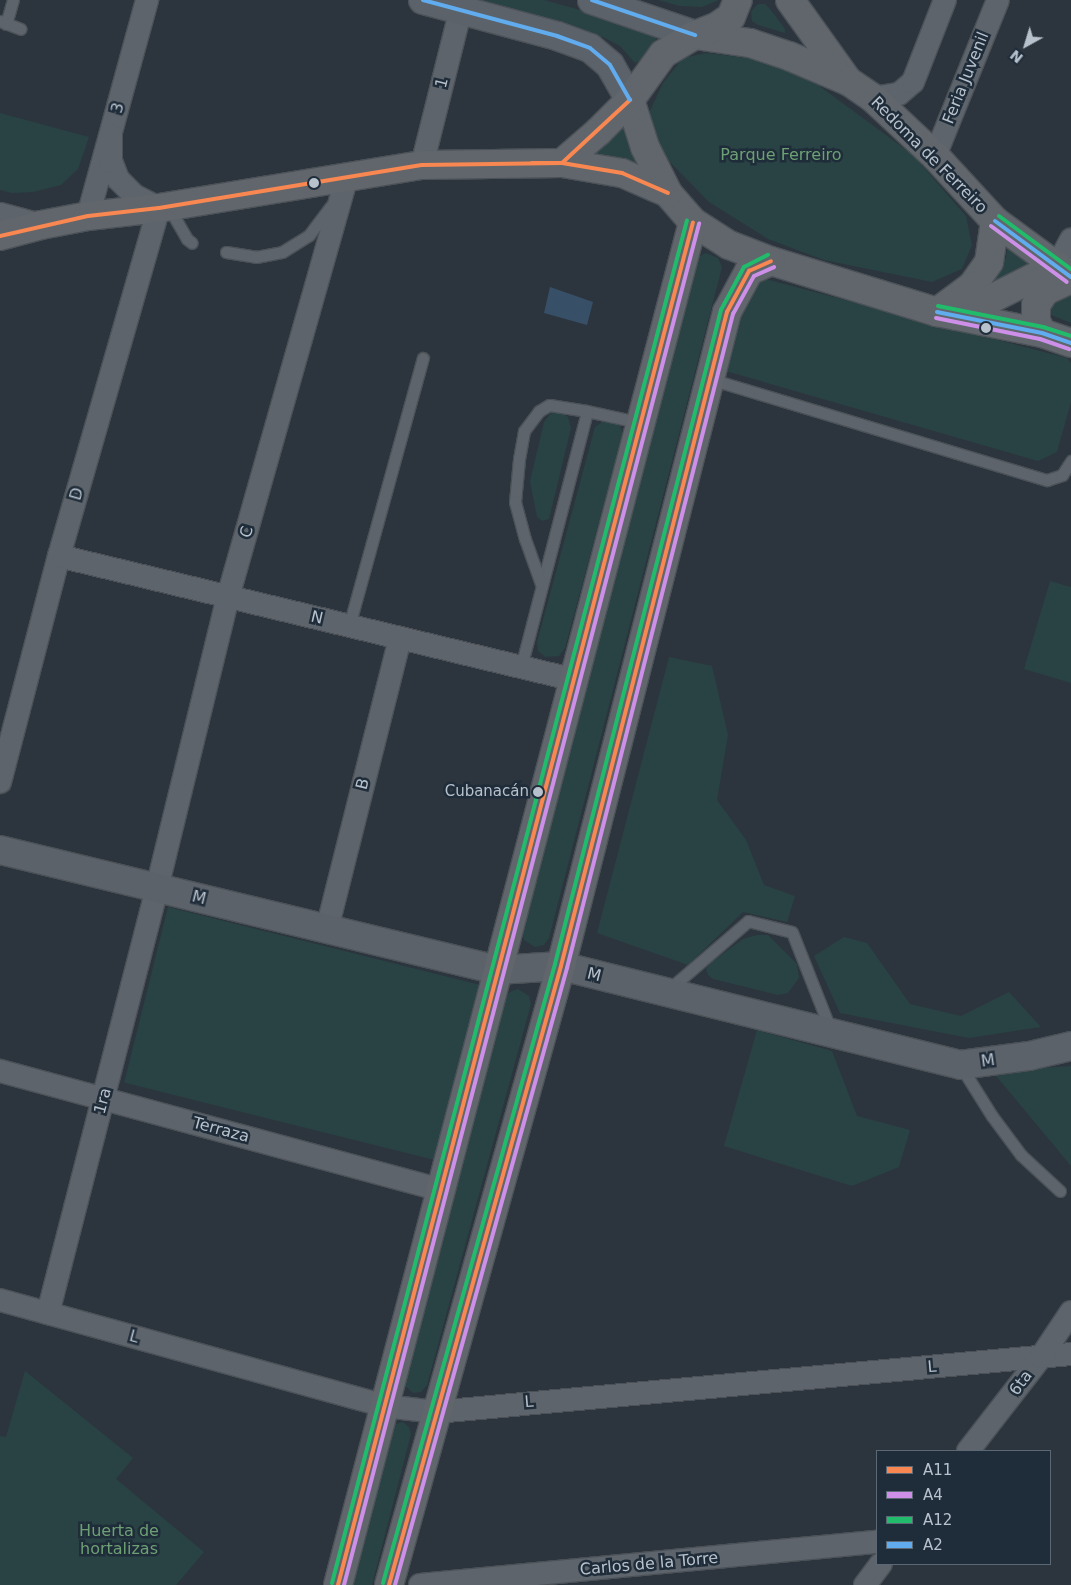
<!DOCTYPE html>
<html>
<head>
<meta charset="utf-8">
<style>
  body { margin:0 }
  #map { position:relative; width:1071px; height:1585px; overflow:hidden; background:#2c353d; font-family:"DejaVu Sans",sans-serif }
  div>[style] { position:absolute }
  .green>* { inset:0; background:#294344; transform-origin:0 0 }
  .water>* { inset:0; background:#375068 }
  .roads { filter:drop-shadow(1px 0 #4b5157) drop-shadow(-1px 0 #4b5157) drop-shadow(0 1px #4b5157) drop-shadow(0 -1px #4b5157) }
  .lane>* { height:11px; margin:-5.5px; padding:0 5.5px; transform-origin:5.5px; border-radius:5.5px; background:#5d646b }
  .street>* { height:22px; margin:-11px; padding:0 11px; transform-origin:11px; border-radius:11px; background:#5d646b }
  .secondary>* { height:28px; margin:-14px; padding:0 14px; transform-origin:14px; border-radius:14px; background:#5c6269 }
  .primary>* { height:28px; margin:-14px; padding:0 14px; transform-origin:14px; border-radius:14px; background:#60666c }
  .bus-1>* { height:4px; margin:-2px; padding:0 2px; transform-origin:2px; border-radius:2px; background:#f88751 }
  .bus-2>* { height:4px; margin:-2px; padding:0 2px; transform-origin:2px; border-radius:2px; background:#ce8fe9 }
  .bus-3>* { height:4px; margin:-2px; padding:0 2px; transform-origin:2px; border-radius:2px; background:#20bc6c }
  .bus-4>* { height:4px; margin:-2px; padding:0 2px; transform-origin:2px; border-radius:2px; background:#60acee }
  .dots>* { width:14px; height:14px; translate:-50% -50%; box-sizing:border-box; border:2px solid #1f2c39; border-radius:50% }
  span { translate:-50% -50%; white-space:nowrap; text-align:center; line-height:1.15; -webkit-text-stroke:5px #1f2c39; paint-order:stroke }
  .bus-label { font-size:15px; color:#b8c2cd }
  .right { translate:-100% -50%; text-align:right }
  .street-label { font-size:16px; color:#b8c2cd }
  .park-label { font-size:16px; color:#6da074 }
  .legend { position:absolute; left:876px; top:1450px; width:175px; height:115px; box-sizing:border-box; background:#1f2c39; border:1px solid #5c6874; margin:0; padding:6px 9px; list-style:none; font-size:15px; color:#b8c2cd }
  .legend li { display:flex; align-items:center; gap:10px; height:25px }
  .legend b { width:25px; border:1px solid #5c6874 }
  .north { position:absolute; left:1001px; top:20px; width:50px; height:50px; -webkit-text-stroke:4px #1f2c39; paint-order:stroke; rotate:219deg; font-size:14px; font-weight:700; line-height:20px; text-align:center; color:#b8c2cd }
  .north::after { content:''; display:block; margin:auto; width:18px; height:22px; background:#b8c2cd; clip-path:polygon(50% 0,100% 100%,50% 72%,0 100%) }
</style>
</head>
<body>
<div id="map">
  <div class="green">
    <i style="clip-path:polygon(479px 0,544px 0,649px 29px,655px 34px,656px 39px,641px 60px,635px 63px,620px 46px,603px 37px,487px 7px)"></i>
    <i style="clip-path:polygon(658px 0,719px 0,702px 7px,680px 6px)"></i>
    <i style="clip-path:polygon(758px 4px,765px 4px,770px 9px,785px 29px,785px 33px,758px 25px,752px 21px,751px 11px)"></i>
    <i style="clip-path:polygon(706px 53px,764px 60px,818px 85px,913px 155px,966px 216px,972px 245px,962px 269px,932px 282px,824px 260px,768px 239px,709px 202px,659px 151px,649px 113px,663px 83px,683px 58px)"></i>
    <i style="clip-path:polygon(0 113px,89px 137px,78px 169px,61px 185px,33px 192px,12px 193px,0 190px)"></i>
    <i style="clip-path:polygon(623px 126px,636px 152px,644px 170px,591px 155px,612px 139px)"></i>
    <i style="clip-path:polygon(1008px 242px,1031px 261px,985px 291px,1006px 258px)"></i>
    <i style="clip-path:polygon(706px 253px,718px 258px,722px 267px,549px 938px,544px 945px,535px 947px,524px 940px,522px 931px,698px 257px)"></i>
    <i style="clip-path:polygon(765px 279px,1067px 358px,1071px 363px,1071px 402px,1057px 452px,1038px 461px,722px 370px,743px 293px)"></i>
    <i style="clip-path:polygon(1061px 293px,1071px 294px,1071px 323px,1051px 315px,1049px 305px)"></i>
    <i style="clip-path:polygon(559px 410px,568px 417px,571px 428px,549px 519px,542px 521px,537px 517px,530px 481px,544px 422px,550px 414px)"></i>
    <i style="clip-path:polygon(605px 420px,619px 424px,623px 433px,565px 648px,559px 656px,545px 657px,538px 651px,537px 642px,595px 427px)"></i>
    <i style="clip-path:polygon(1050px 581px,1071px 587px,1071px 683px,1024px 669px)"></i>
    <i style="clip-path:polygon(669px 657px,712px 666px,728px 735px,717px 800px,746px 840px,764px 885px,795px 896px,787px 922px,743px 912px,688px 965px,597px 933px)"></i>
    <i style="left:168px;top:907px;width:321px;height:181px;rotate:14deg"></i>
    <i style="clip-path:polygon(757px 935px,768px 935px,797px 964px,799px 978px,788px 993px,778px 995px,713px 979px,708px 975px,706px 969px,710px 963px,743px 939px)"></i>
    <i style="clip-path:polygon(844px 937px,867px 943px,910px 1004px,961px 1016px,1009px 992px,1041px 1027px,969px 1038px,840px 1013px,814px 956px)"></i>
    <i style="clip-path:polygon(518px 989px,529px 996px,531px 1004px,427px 1385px,421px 1392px,413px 1393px,403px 1384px,505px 999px,510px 992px)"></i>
    <i style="clip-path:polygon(757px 1030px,832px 1051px,857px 1116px,910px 1130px,899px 1167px,852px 1186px,724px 1146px)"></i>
    <i style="clip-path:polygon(1071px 1066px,1071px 1166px,992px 1071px)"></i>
    <i style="clip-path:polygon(25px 1371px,133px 1458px,116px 1479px,204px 1552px,176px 1585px,0 1585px,0 1436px,6px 1437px)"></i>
    <i style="clip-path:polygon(403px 1422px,409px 1427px,411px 1434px,372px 1585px,348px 1585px,392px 1425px)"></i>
  </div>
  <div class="water">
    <i style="clip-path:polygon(550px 287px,593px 302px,587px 325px,544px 313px)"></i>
  </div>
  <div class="roads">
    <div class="lane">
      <i style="left:0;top:21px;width:22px;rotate:21deg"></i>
      <i style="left:6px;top:24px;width:25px;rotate:-74deg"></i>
      <i style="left:168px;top:206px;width:38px;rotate:60deg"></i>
      <i style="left:187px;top:239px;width:6px;rotate:39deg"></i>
      <i style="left:226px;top:252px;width:30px;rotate:9deg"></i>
      <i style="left:256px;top:257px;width:26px;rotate:-11deg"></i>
      <i style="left:282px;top:252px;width:32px;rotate:-32deg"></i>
      <i style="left:309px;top:235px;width:36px;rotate:-53deg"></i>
      <i style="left:710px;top:379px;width:352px;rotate:16.7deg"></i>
      <i style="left:1047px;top:480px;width:16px;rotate:-18deg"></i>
      <i style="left:1062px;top:475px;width:17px;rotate:-57deg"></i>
      <i style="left:587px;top:411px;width:56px;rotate:12.3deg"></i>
      <i style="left:349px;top:626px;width:278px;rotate:-74.6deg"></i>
      <i style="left:521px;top:667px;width:264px;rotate:-75.5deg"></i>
      <i style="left:587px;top:411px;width:38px;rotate:-171deg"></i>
      <i style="left:549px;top:405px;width:12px;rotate:149deg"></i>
      <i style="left:539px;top:411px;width:25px;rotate:127deg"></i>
      <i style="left:524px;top:431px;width:28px;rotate:100deg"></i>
      <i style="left:519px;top:459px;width:43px;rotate:95.3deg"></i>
      <i style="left:515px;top:502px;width:38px;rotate:75deg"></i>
      <i style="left:525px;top:539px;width:48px;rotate:70.4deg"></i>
      <i style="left:667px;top:991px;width:107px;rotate:-40.8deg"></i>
      <i style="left:748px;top:921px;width:45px;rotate:14deg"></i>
      <i style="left:792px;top:932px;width:106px;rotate:68.5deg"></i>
      <i style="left:960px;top:1065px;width:60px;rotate:57.9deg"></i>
      <i style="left:992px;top:1116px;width:49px;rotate:53.4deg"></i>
      <i style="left:1021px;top:1155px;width:53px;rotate:42.7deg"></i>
    </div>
    <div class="street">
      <i style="left:873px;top:98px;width:26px;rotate:-9deg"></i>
      <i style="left:899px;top:94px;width:18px;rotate:-41deg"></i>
      <i style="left:913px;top:82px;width:88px;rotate:-68.7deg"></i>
      <i style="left:935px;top:156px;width:168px;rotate:-68deg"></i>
      <i style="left:422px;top:165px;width:170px;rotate:-76deg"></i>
      <i style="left:0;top:214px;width:42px;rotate:15deg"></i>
      <i style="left:88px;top:216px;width:224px;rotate:-74.7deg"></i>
      <i style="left:1057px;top:266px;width:30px;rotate:-62deg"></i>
      <i style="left:59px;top:556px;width:531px;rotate:13.51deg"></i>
      <i style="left:0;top:782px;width:234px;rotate:-75.4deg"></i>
      <i style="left:59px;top:556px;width:362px;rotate:-74deg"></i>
      <i style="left:159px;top:208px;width:28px;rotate:-153deg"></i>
      <i style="left:134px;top:195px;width:23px;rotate:-135deg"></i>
      <i style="left:118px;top:179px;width:19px;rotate:-111deg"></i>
      <i style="left:111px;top:161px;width:26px;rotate:-90deg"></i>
      <i style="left:327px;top:929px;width:300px;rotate:-75.9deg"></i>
      <i style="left:0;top:1071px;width:457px;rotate:15.1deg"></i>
      <i style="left:0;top:1300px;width:399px;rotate:15.4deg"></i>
      <i style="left:385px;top:1406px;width:51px;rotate:6.7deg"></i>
      <i style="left:436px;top:1412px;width:638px;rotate:-5.22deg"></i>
      <i style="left:48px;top:1313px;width:439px;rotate:-75.6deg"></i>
      <i style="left:157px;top:888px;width:300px;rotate:-76.3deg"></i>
      <i style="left:228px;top:597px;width:434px;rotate:-74.2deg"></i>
      <i style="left:968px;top:1451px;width:119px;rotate:-52.2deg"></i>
      <i style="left:1041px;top:1357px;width:54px;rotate:-56.3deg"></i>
      <i style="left:420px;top:1585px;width:459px;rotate:-5.4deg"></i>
      <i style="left:865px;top:1585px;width:26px;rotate:-53deg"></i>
    </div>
    <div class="secondary">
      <i style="left:423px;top:0;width:139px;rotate:15deg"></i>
      <i style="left:557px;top:36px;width:35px;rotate:20deg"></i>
      <i style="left:590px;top:48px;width:26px;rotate:40deg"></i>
      <i style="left:610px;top:65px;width:40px;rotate:60.3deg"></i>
      <i style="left:592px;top:0;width:109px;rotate:18.8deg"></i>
      <i style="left:0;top:850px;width:511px;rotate:13.57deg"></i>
      <i style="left:497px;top:970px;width:64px;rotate:-3.6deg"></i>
      <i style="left:561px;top:966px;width:411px;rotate:13.9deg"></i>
      <i style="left:960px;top:1065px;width:70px;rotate:-7.4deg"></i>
      <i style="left:1029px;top:1056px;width:43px;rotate:-13.4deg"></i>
    </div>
    <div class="primary">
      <i style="left:790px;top:0;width:100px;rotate:54.4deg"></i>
      <i style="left:695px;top:35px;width:56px;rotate:8.3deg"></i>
      <i style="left:750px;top:43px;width:41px;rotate:18.4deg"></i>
      <i style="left:789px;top:56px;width:64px;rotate:23deg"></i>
      <i style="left:848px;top:81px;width:30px;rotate:34deg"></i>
      <i style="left:873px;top:98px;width:85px;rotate:43.1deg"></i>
      <i style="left:935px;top:156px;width:88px;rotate:47.3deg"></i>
      <i style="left:995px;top:221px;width:41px;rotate:98.3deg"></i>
      <i style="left:989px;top:262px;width:29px;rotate:125deg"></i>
      <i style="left:972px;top:286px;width:44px;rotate:143.4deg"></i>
      <i style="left:937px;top:312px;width:174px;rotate:-162.9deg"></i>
      <i style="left:771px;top:261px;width:45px;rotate:-159.1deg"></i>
      <i style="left:729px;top:245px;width:43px;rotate:-147.4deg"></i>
      <i style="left:693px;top:222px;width:38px;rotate:-131deg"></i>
      <i style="left:668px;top:193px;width:51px;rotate:-116.6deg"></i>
      <i style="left:645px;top:147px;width:49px;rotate:-107.7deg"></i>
      <i style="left:630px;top:100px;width:57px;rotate:-54.3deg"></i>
      <i style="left:663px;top:54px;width:37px;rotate:-31deg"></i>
      <i style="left:695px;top:35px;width:22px;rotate:-21deg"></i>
      <i style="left:716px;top:27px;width:18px;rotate:-34deg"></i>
      <i style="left:731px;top:17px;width:18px;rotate:-68deg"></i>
      <i style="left:562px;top:163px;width:48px;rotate:-40.7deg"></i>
      <i style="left:598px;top:132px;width:45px;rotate:-45deg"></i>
      <i style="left:995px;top:221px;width:93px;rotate:36.3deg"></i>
      <i style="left:0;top:236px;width:42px;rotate:-15deg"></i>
      <i style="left:41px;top:225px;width:48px;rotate:-10.8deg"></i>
      <i style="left:88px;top:216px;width:71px;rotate:-6.4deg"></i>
      <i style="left:159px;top:208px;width:266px;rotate:-9.3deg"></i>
      <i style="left:422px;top:165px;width:140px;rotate:-0.8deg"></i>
      <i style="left:562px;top:163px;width:61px;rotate:9.5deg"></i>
      <i style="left:622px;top:173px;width:50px;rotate:23.5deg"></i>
      <i style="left:937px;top:312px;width:107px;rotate:11.3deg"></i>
      <i style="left:1042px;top:333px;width:31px;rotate:19deg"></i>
      <i style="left:957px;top:316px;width:112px;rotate:-26.6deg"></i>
      <i style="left:1042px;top:333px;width:13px;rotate:-117deg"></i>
      <i style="left:1036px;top:321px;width:16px;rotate:-90deg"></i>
      <i style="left:1036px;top:305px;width:17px;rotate:-57deg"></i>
      <i style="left:1045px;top:291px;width:29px;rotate:-25deg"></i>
      <i style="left:338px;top:1585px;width:1408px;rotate:-75.4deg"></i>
      <i style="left:389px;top:1585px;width:642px;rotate:-74.47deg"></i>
      <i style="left:561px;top:966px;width:675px;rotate:-75.76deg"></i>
      <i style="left:727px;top:312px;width:47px;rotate:-61.8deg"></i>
      <i style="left:749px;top:271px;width:24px;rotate:-24deg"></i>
    </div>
  </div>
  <div class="bus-1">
    <i style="left:532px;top:163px;width:30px"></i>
    <i style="left:562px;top:163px;width:93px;rotate:-42.8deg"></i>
    <i style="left:0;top:236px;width:90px;rotate:-12.8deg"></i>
    <i style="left:88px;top:216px;width:71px;rotate:-6.4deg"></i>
    <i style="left:159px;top:208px;width:266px;rotate:-9.3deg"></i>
    <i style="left:422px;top:165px;width:140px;rotate:-0.8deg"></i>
    <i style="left:562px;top:163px;width:61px;rotate:9.5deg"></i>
    <i style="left:622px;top:173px;width:50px;rotate:23.5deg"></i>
    <i style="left:338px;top:1585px;width:1408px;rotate:-75.4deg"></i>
    <i style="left:389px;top:1585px;width:642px;rotate:-74.47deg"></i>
    <i style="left:561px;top:966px;width:675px;rotate:-75.76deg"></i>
    <i style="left:727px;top:312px;width:47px;rotate:-61.8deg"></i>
    <i style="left:749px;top:271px;width:24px;rotate:-24deg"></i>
  </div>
  <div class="bus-2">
    <i style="left:991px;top:226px;width:94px;rotate:36.4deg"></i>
    <i style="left:936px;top:318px;width:106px;rotate:11.4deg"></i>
    <i style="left:1040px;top:339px;width:31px;rotate:19deg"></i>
    <i style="left:344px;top:1585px;width:1407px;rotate:-75.38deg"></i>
    <i style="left:395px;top:1585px;width:641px;rotate:-74.42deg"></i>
    <i style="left:567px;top:968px;width:675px;rotate:-75.76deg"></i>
    <i style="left:733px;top:314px;width:43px;rotate:-61.1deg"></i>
    <i style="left:754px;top:276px;width:22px;rotate:-24deg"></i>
  </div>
  <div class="bus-3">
    <i style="left:999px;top:216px;width:89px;rotate:36.4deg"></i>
    <i style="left:938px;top:306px;width:107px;rotate:11.3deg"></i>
    <i style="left:1043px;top:327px;width:29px;rotate:18deg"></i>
    <i style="left:332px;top:1583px;width:1408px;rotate:-75.4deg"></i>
    <i style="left:383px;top:1583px;width:642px;rotate:-74.47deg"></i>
    <i style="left:555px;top:964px;width:675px;rotate:-75.76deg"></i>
    <i style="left:721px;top:310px;width:49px;rotate:-61.9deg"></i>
    <i style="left:744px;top:267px;width:27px;rotate:-27deg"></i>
  </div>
  <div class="bus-4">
    <i style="left:423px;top:0;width:139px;rotate:15deg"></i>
    <i style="left:557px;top:36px;width:35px;rotate:20deg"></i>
    <i style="left:590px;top:48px;width:26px;rotate:40deg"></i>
    <i style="left:610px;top:65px;width:40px;rotate:60.3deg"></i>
    <i style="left:592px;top:0;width:109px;rotate:18.8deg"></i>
    <i style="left:995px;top:221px;width:94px;rotate:36.4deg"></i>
    <i style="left:937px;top:312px;width:107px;rotate:11.3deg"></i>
    <i style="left:1042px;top:333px;width:31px;rotate:19deg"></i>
  </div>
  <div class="dots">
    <i style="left:314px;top:183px;background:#b8c2cd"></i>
    <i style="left:986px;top:328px;background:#b8c2cd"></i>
    <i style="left:538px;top:792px;background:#b8c2cd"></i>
  </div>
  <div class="bus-label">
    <span class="right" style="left:529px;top:792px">Cubanacán</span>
  </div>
  <div class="street-label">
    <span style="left:966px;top:78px;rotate:-68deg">Feria Juvenil</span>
    <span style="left:442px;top:83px;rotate:-76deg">1</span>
    <span style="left:118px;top:108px;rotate:-75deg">3</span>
    <span style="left:929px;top:155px;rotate:45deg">Redoma de Ferreiro</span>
    <span style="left:77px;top:494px;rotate:-74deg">D</span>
    <span style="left:247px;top:532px;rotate:-74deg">C</span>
    <span style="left:317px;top:618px;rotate:13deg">N</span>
    <span style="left:363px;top:784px;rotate:-76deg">B</span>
    <span style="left:199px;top:898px;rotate:14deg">M</span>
    <span style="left:594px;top:975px;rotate:14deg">M</span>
    <span style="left:988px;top:1061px;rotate:-8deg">M</span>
    <span style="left:103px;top:1101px;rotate:-75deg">1ra</span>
    <span style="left:221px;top:1130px;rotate:15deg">Terraza</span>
    <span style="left:134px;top:1337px;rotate:15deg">L</span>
    <span style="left:932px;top:1367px;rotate:-5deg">L</span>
    <span style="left:1021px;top:1383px;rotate:-53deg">6ta</span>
    <span style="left:529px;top:1402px;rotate:-5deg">L</span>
    <span style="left:649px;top:1564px;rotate:-5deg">Carlos de la Torre</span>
  </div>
  <div class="park-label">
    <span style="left:781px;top:155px">Parque Ferreiro</span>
    <span style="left:119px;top:1540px">Huerta de<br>hortalizas</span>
  </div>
  <ul class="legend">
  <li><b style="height:6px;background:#f88751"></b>A11</li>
  <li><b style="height:6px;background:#ce8fe9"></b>A4</li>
  <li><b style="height:6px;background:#20bc6c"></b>A12</li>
  <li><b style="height:6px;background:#60acee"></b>A2</li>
  </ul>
  <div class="north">N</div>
</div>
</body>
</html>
